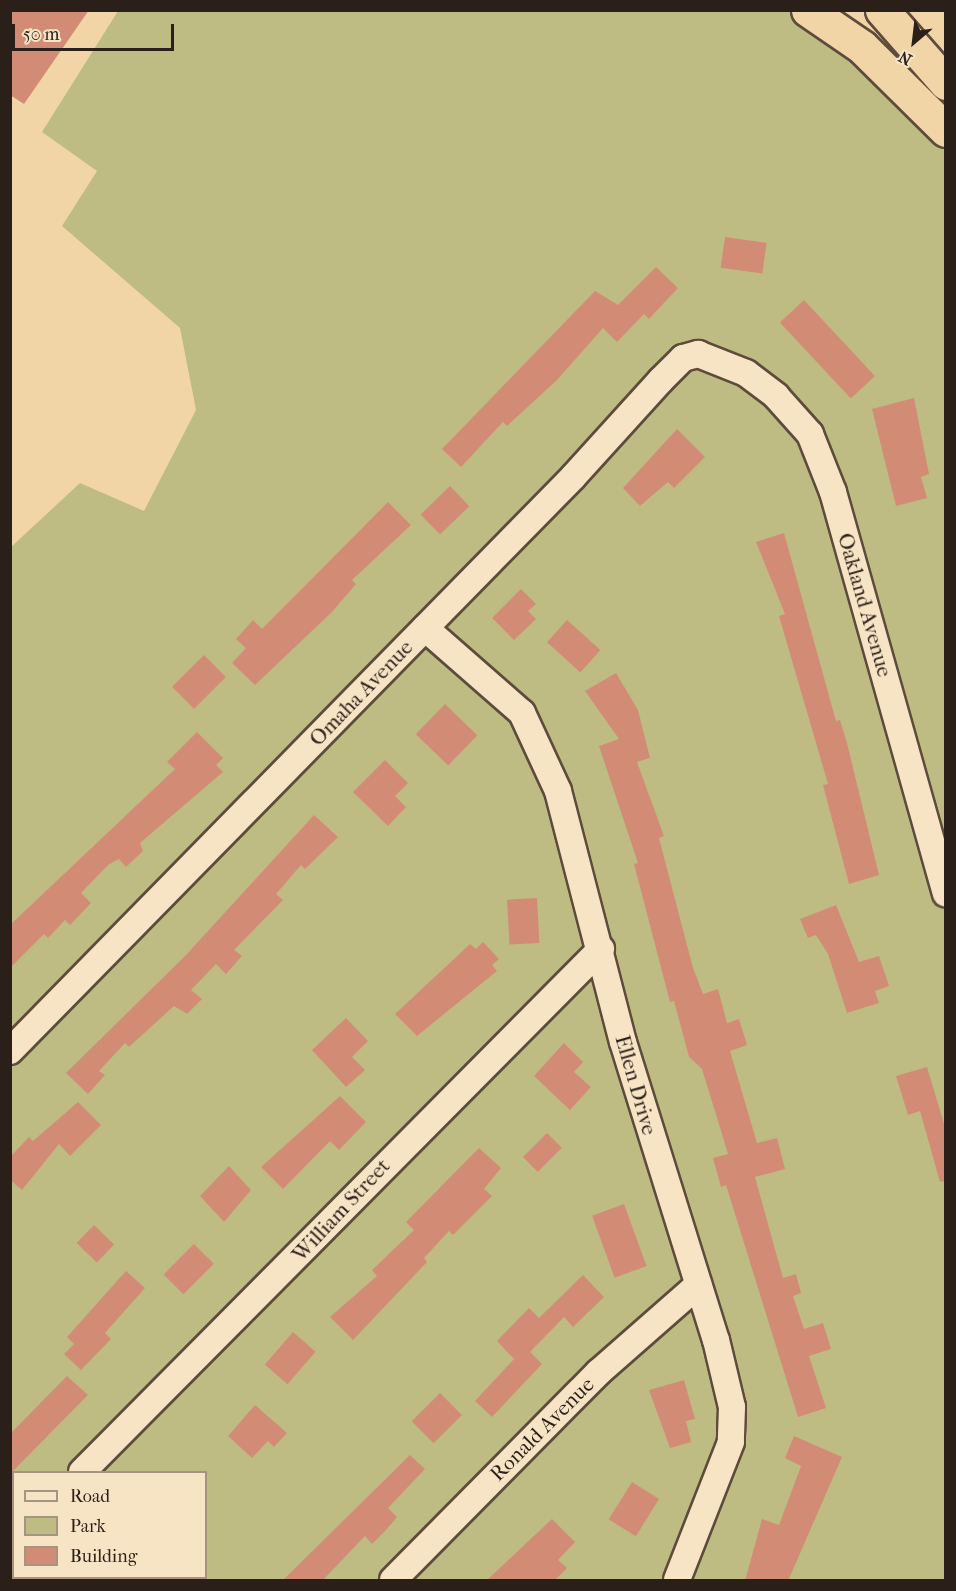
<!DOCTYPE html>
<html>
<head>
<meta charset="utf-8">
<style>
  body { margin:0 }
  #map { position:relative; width:956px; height:1591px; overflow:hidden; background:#f2d5a6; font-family:"IM FELL French Canon",serif }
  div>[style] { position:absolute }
  .green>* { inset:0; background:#bfbc83 }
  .building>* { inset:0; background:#d28c76; transform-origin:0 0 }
  .roads { filter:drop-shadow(2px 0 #5d4c3c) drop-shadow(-2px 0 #5d4c3c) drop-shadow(0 2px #5d4c3c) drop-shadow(0 -2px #5d4c3c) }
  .minor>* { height:26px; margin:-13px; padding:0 13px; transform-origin:13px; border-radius:13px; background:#f7e4c5 }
  .highway>* { height:33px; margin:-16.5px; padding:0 16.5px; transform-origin:16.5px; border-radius:16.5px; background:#f2d5a6 }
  span { translate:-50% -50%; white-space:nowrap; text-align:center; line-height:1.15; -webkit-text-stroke:4.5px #f7e4c5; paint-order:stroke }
  .street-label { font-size:21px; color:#2b1f19 }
  .frame { position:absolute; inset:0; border:12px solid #2b1f19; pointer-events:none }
  .legend { position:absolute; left:12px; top:1471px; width:195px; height:108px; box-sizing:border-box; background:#f7e4c5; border:2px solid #a59580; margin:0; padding:8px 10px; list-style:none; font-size:18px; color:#2b1f19 }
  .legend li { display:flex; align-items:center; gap:12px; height:30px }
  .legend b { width:30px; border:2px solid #a59580 }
  .north { position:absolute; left:884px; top:12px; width:60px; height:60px; -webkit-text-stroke:4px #f7e4c5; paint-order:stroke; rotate:208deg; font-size:16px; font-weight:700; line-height:24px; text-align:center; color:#2b1f19 }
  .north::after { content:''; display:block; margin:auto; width:21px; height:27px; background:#2b1f19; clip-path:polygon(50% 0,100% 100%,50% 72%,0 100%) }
  .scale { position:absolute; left:12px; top:24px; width:162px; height:27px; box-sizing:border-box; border:3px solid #2b1f19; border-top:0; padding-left:8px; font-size:18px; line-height:21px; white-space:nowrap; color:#2b1f19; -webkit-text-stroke:4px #f7e4c5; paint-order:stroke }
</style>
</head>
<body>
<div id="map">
  <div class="green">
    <i style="clip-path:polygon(evenodd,118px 11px,820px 11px,945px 149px,945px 1580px,11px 1580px,11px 547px,80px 483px,144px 511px,196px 410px,180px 328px,62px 226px,97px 171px,42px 132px,118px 11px,14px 1472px,206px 1472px,206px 1578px,14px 1578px,14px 1472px)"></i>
  </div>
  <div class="building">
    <i style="clip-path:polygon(10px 10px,89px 10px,24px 104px,10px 95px)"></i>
    <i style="left:725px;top:237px;width:42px;height:31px;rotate:8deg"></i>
    <i style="clip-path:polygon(656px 267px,678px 288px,649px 319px,644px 314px,617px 342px,603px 328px,557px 380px,507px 426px,503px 422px,461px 467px,442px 449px,595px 291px,618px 305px)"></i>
    <i style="left:804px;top:300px;width:104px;height:33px;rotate:47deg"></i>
    <i style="clip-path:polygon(914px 398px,929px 474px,921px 477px,927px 498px,896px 506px,872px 409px)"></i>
    <i style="clip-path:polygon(677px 429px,705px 457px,674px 488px,668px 482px,640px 506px,623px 488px)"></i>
    <i style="left:450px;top:486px;width:28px;height:41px;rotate:46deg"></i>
    <i style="clip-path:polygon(388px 502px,411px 525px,352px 580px,356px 584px,332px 612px,255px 685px,232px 663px,246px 648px,236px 639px,253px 620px,262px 629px)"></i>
    <i style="clip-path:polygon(784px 533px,836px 721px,840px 720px,847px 743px,879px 875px,849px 884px,823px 785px,828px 784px,779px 616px,785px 614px,756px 542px)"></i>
    <i style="clip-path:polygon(521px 589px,536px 604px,528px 611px,536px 619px,514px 640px,492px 618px)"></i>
    <i style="left:567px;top:620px;width:45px;height:30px;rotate:42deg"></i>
    <i style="left:204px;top:655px;width:31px;height:45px;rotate:45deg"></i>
    <i style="clip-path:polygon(616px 673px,638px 710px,650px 758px,637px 762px,664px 836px,659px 838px,693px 968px,703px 994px,718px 989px,727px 1023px,739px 1019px,747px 1045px,730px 1051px,757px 1143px,777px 1138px,785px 1169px,755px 1177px,783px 1278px,796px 1274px,801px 1293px,793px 1296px,804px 1329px,823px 1323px,831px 1349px,809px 1356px,826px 1408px,798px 1417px,726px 1185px,721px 1187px,713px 1158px,728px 1154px,702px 1069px,689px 1057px,674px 1001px,670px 1002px,634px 864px,638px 863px,599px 746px,619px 739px,585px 691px)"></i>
    <i style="left:445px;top:704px;width:45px;height:42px;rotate:44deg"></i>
    <i style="clip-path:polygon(197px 732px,223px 758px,216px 765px,223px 772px,140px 843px,143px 851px,126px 867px,119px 859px,108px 865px,81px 893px,91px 903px,70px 925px,65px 920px,48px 938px,44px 934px,10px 968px,10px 925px,175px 769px,167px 762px)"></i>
    <i style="clip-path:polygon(385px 760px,408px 783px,395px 796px,406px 807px,388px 826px,353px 792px)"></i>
    <i style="clip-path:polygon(314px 815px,338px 837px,305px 869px,301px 865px,276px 894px,283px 900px,234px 950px,242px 956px,226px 974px,216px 964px,191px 990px,202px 999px,187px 1014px,174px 1006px,129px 1047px,125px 1043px,99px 1071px,105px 1075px,88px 1094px,66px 1073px,186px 955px)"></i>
    <i style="left:537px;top:898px;width:45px;height:30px;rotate:87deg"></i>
    <i style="clip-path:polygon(836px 905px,859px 962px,879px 956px,889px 986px,875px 991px,879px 1003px,847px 1013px,828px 954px,816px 935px,808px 938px,800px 919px)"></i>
    <i style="clip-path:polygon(483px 942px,499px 959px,492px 965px,497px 971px,417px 1036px,395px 1014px,470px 944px,476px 949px)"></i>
    <i style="clip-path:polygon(346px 1018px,368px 1041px,352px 1057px,365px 1070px,346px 1087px,312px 1050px)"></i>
    <i style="clip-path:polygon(564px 1043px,583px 1062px,574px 1072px,591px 1087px,570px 1110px,534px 1076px)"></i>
    <i style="clip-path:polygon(927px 1067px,945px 1127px,945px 1181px,940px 1182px,920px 1111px,908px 1115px,896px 1076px)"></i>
    <i style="clip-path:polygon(340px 1096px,366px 1122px,339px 1150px,330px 1141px,283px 1189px,261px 1167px)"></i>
    <i style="clip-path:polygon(78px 1102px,101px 1125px,70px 1156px,59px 1144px,22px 1190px,10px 1180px,10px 1157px,29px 1137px,33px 1141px)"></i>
    <i style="left:547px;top:1133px;width:21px;height:34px;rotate:45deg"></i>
    <i style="clip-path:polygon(479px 1148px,501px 1168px,484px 1189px,492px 1196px,453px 1235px,449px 1231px,424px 1258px,427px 1262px,353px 1340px,330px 1317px,377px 1276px,372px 1270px,414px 1230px,406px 1222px)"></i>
    <i style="clip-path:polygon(229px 1166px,251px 1190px,224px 1222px,200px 1196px)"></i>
    <i style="left:624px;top:1204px;width:66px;height:34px;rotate:70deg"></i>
    <i style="left:94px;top:1225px;width:28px;height:25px;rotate:44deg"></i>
    <i style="left:194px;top:1244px;width:28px;height:43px;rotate:45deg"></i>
    <i style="clip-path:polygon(126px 1271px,145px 1288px,105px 1333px,111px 1339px,81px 1370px,64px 1354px,74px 1344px,67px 1337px)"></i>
    <i style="clip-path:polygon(583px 1275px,604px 1297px,573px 1327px,564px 1317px,530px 1352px,542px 1364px,492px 1417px,475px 1401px,514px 1359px,497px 1341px,529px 1308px,539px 1318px)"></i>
    <i style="left:293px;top:1332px;width:30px;height:43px;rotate:41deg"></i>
    <i style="clip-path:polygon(67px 1376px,88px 1395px,10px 1474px,10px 1434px)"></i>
    <i style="clip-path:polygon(684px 1380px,695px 1419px,686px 1421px,691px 1442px,670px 1448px,649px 1390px)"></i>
    <i style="left:440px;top:1393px;width:31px;height:40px;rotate:45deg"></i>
    <i style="clip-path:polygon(255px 1405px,287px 1433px,274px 1447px,268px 1441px,252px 1458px,228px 1436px)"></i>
    <i style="clip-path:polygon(794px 1436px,842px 1457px,788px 1581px,745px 1581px,762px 1519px,779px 1525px,801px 1466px,785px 1458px)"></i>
    <i style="clip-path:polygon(410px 1455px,425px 1469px,388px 1508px,397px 1517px,386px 1530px,372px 1544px,365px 1536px,322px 1581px,282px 1581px)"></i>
    <i style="left:632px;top:1482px;width:32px;height:44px;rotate:32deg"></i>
    <i style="clip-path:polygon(552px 1519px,575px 1542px,558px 1560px,567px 1568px,554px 1581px,486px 1581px)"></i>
  </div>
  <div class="roads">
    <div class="minor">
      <i style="left:425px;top:628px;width:129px;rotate:41.2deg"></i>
      <i style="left:522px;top:713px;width:86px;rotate:65.2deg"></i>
      <i style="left:558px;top:791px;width:259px;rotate:75.5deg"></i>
      <i style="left:623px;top:1042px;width:312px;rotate:72.7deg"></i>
      <i style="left:716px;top:1340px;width:69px;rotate:76.6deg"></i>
      <i style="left:732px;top:1407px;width:35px;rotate:92deg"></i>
      <i style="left:731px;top:1442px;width:148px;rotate:111.4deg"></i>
      <i style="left:10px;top:1051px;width:804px;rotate:-45.55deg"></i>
      <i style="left:573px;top:477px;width:131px;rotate:-47.8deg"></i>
      <i style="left:661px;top:380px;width:31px;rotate:-45deg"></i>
      <i style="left:683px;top:358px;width:16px;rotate:-15deg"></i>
      <i style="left:698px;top:354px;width:52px;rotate:21.6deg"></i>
      <i style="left:746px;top:373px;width:38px;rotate:37deg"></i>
      <i style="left:776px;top:396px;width:51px;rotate:48.2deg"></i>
      <i style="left:810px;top:434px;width:62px;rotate:68.4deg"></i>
      <i style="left:833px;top:492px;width:417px;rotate:74.3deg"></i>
      <i style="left:82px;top:1472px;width:737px;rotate:-45.22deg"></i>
      <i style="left:10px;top:1545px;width:5px;rotate:-37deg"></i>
      <i style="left:393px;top:1580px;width:293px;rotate:-45.3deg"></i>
      <i style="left:599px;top:1372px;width:132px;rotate:-41.3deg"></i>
    </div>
    <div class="highway">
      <i style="left:808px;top:10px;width:65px;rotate:34.4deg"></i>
      <i style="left:862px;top:47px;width:118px;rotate:44.7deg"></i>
      <i style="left:882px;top:10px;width:97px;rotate:48.8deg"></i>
    </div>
  </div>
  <div class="street-label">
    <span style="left:865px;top:605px;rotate:74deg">Oakland Avenue</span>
    <span style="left:361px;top:693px;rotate:-46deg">Omaha Avenue</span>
    <span style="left:636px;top:1085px;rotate:74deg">Ellen Drive</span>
    <span style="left:341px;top:1210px;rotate:-47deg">William Street</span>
    <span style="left:542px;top:1429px;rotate:-45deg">Ronald Avenue</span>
  </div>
  <div class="frame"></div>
  <ul class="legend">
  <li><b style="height:8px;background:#f7e4c5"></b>Road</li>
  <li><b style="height:16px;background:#bfbc83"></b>Park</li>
  <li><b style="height:16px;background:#d28c76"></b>Building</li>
  </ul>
  <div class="north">N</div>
  <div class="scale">50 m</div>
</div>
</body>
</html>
